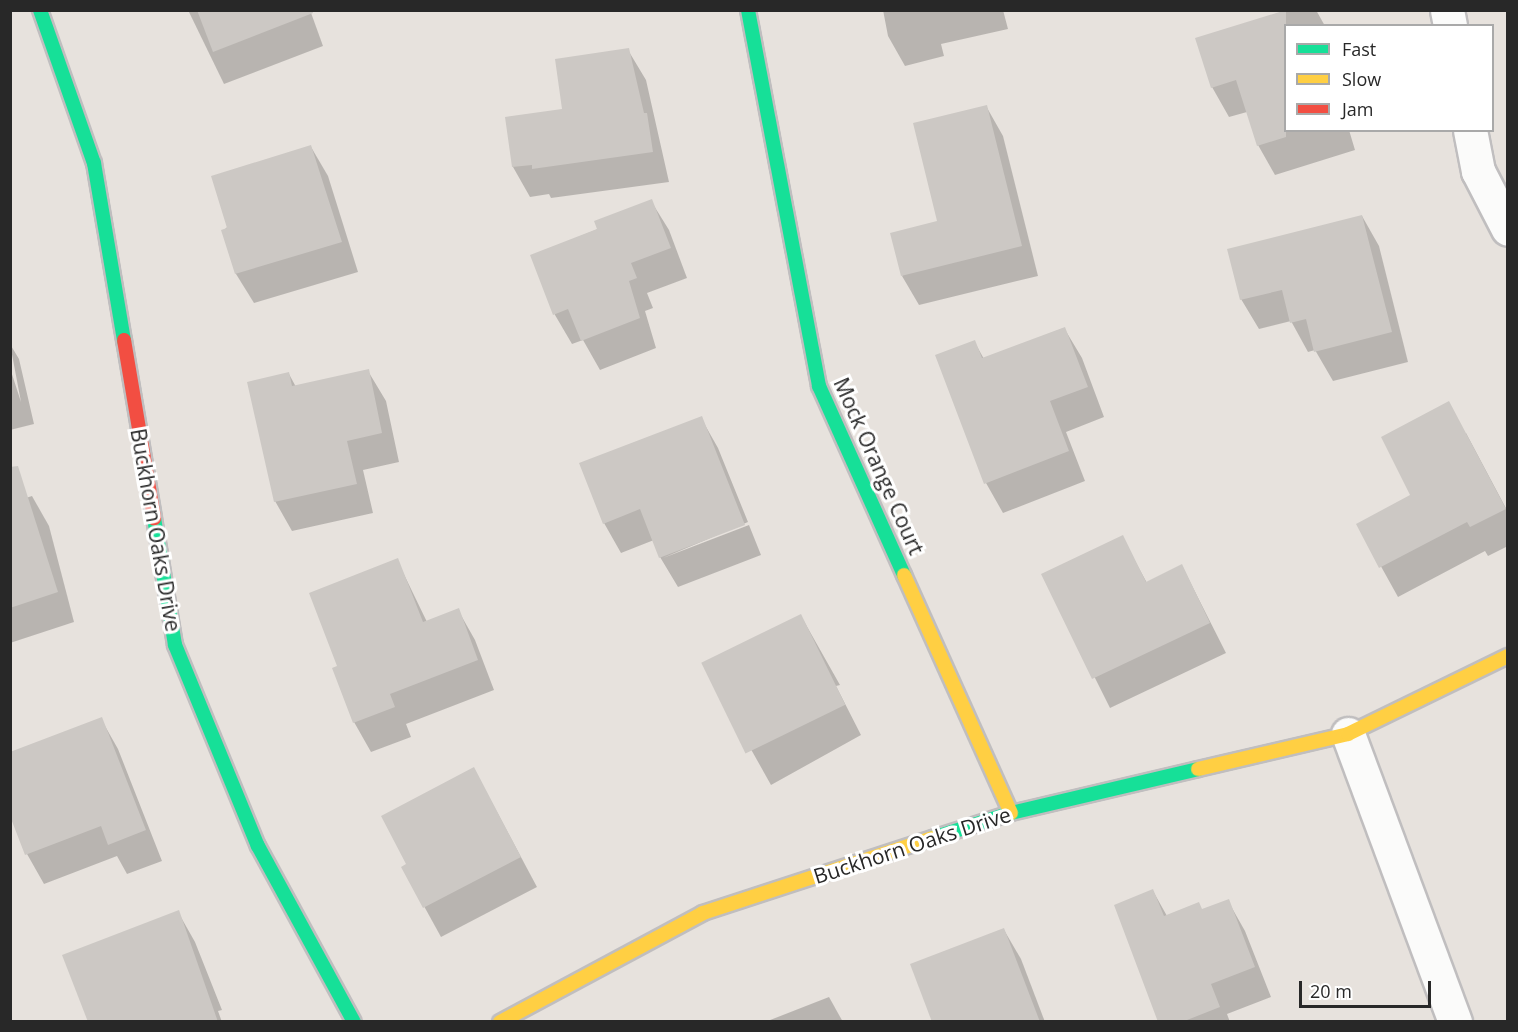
<!DOCTYPE html>
<html>
<head>
<meta charset="utf-8">
<style>
  body { margin:0 }
  #map { position:relative; width:1518px; height:1032px; overflow:hidden; background:#e7e2dd; font-family:"Open Sans",sans-serif }
  div>[style] { position:absolute }
  .shadow>* { inset:0; background:#0003 }
  .building>* { inset:0; background:#ccc8c4; transform-origin:0 0 }
  .roads { filter:drop-shadow(2px 0 #c0bebf) drop-shadow(-2px 0 #c0bebf) drop-shadow(0 2px #c0bebf) drop-shadow(0 -2px #c0bebf) }
  .street>* { height:33px; margin:-16.5px; padding:0 16.5px; transform-origin:16.5px; border-radius:16.5px; background:#fbfbfa }
  .fast>* { height:14px; margin:-7px; padding:0 7px; transform-origin:7px; border-radius:7px; background:#16e098 }
  .slow>* { height:14px; margin:-7px; padding:0 7px; transform-origin:7px; border-radius:7px; background:#ffcf43 }
  .jam>* { height:14px; margin:-7px; padding:0 7px; transform-origin:7px; border-radius:7px; background:#f24e42 }
  span { translate:-50% -50%; white-space:nowrap; text-align:center; line-height:1.15; -webkit-text-stroke:6px #fff; paint-order:stroke }
  .street-label { font-size:21px; color:#282828 }
  .frame { position:absolute; inset:0; border:12px solid #282828; pointer-events:none }
  .legend { position:absolute; left:1284px; top:24px; width:210px; height:108px; box-sizing:border-box; background:#fff; border:2px solid #a9a9a9; margin:0; padding:8px 10px; list-style:none; font-size:18px; color:#282828 }
  .legend li { display:flex; align-items:center; gap:12px; height:30px }
  .legend b { width:30px; border:2px solid #a9a9a9 }
  .scale { position:absolute; left:1299px; top:981px; width:132px; height:27px; box-sizing:border-box; border:3px solid #282828; border-top:0; padding-left:8px; font-size:18px; line-height:21px; white-space:nowrap; color:#282828; -webkit-text-stroke:4px #fff; paint-order:stroke }
</style>
</head>
<body>
<div id="map">
  <div class="shadow">
    <i style="clip-path:polygon(188px 10px,310px 10px,323px 46px,224px 84px)"></i>
    <i style="clip-path:polygon(883px 10px,1003px 10px,1008px 29px,941px 44px,944px 56px,905px 66px,888px 36px)"></i>
    <i style="clip-path:polygon(1288px 10px,1316px 10px,1325px 26px,1286px 26px,1286px 130px,1349px 130px,1355px 150px,1275px 175px,1258px 145px,1247px 112px,1229px 117px,1212px 87px,1197px 39px)"></i>
    <i style="clip-path:polygon(628px 50px,646px 80px,669px 182px,551px 198px,549px 194px,530px 197px,513px 167px,506px 118px,564px 110px)"></i>
    <i style="clip-path:polygon(986px 106px,1003px 136px,1038px 276px,919px 305px,902px 276px,939px 222px)"></i>
    <i style="clip-path:polygon(311px 147px,328px 176px,358px 272px,254px 303px,236px 274px,223px 231px)"></i>
    <i style="clip-path:polygon(651px 201px,669px 230px,687px 278px,647px 293px,653px 308px,645px 311px,656px 348px,600px 370px,583px 340px,572px 344px,555px 315px,532px 256px,598px 229px)"></i>
    <i style="clip-path:polygon(1362px 216px,1379px 246px,1408px 362px,1333px 381px,1315px 350px,1308px 352px,1291px 321px,1259px 329px,1241px 299px)"></i>
    <i style="clip-path:polygon(1064px 328px,1082px 358px,1104px 417px,1066px 432px,1085px 481px,1003px 513px,986px 483px,974px 341px,984px 359px)"></i>
    <i style="clip-path:polygon(10px 344px,19px 359px,34px 424px,10px 430px,10px 368px,21px 402px)"></i>
    <i style="clip-path:polygon(368px 371px,386px 401px,399px 462px,363px 470px,373px 513px,292px 531px,275px 501px,289px 374px,296px 387px)"></i>
    <i style="clip-path:polygon(701px 418px,718px 448px,748px 522px,663px 558px,749px 525px,761px 555px,678px 587px,660px 557px,654px 540px,621px 553px,604px 523px)"></i>
    <i style="clip-path:polygon(1466px 433px,1508px 512px,1508px 546px,1488px 556px,1485px 551px,1398px 597px,1358px 525px,1411px 496px)"></i>
    <i style="clip-path:polygon(32px 496px,49px 526px,74px 622px,10px 643px,10px 503px)"></i>
    <i style="clip-path:polygon(1122px 537px,1147px 583px,1182px 566px,1226px 653px,1110px 708px,1043px 574px)"></i>
    <i style="clip-path:polygon(397px 560px,427px 622px,458px 610px,475px 640px,494px 690px,406px 724px,411px 737px,371px 752px,354px 722px,339px 667px)"></i>
    <i style="clip-path:polygon(801px 616px,840px 685px,836px 686px,861px 735px,771px 785px,706px 669px)"></i>
    <i style="clip-path:polygon(101px 719px,118px 749px,162px 861px,127px 874px,117px 856px,44px 884px,27px 854px,10px 812px)"></i>
    <i style="clip-path:polygon(490px 799px,537px 887px,441px 937px,403px 868px)"></i>
    <i style="clip-path:polygon(1153px 891px,1167px 916px,1203px 911px,1228px 901px,1245px 931px,1271px 997px,1227px 1014px,1230px 1022px,1160px 1022px)"></i>
    <i style="clip-path:polygon(178px 912px,195px 942px,222px 1010px,218px 1011px,222px 1022px,90px 1022px)"></i>
    <i style="clip-path:polygon(1004px 930px,1021px 959px,1045px 1022px,934px 1022px)"></i>
    <i style="clip-path:polygon(829px 997px,843px 1022px,765px 1022px)"></i>
  </div>
  <div class="building">
    <i style="clip-path:polygon(197px 10px,312px 10px,313px 13px,213px 52px)"></i>
    <i style="clip-path:polygon(1286px 10px,1286px 137px,1257px 146px,1236px 80px,1211px 88px,1195px 38px)"></i>
    <i style="clip-path:polygon(629px 48px,644px 113px,647px 113px,653px 152px,532px 169px,532px 165px,512px 167px,505px 117px,562px 109px,555px 59px)"></i>
    <i style="clip-path:polygon(987px 105px,1022px 246px,901px 276px,890px 233px,937px 221px,913px 123px)"></i>
    <i style="clip-path:polygon(311px 145px,342px 242px,235px 274px,221px 230px,227px 228px,211px 176px)"></i>
    <i style="clip-path:polygon(652px 199px,671px 248px,631px 263px,637px 278px,629px 281px,640px 318px,581px 341px,568px 309px,553px 315px,530px 255px,597px 229px,594px 221px)"></i>
    <i style="clip-path:polygon(1362px 215px,1392px 332px,1314px 352px,1306px 319px,1290px 323px,1282px 290px,1240px 300px,1227px 249px)"></i>
    <i style="clip-path:polygon(1065px 327px,1088px 387px,1050px 401px,1069px 451px,984px 484px,935px 355px,975px 340px,982px 358px)"></i>
    <i style="clip-path:polygon(369px 369px,382px 433px,347px 441px,357px 484px,274px 502px,247px 382px,289px 372px,292px 386px)"></i>
    <i style="clip-path:polygon(1449px 401px,1506px 509px,1470px 527px,1467px 522px,1379px 568px,1356px 524px,1410px 495px,1381px 437px)"></i>
    <i style="clip-path:polygon(702px 416px,745px 525px,659px 558px,640px 509px,603px 524px,579px 463px)"></i>
    <i style="clip-path:polygon(18px 466px,58px 592px,10px 608px,10px 467px)"></i>
    <i style="clip-path:polygon(1123px 535px,1146px 582px,1182px 564px,1210px 623px,1092px 679px,1041px 574px)"></i>
    <i style="clip-path:polygon(398px 558px,423px 622px,459px 608px,478px 660px,390px 694px,395px 707px,353px 723px,332px 668px,337px 666px,309px 593px)"></i>
    <i style="left:801px;top:614px;width:101px;height:111px;rotate:64deg"></i>
    <i style="clip-path:polygon(102px 717px,146px 830px,108px 845px,101px 826px,25px 855px,10px 816px,10px 752px)"></i>
    <i style="clip-path:polygon(474px 767px,521px 857px,423px 908px,401px 867px,406px 864px,381px 816px)"></i>
    <i style="clip-path:polygon(1153px 889px,1164px 916px,1199px 902px,1202px 909px,1229px 899px,1255px 967px,1211px 984px,1220px 1007px,1182px 1022px,1158px 1022px,1114px 905px)"></i>
    <i style="clip-path:polygon(179px 910px,218px 1022px,88px 1022px,62px 955px)"></i>
    <i style="clip-path:polygon(1004px 928px,1040px 1022px,932px 1022px,910px 964px)"></i>
  </div>
  <div class="roads">
    <div class="street">
      <i style="left:1447px;top:10px;width:16px;rotate:79deg"></i>
      <i style="left:1470px;top:130px;width:42px;rotate:79deg"></i>
      <i style="left:1478px;top:171px;width:65px;rotate:62.7deg"></i>
      <i style="left:1348px;top:734px;width:307px;rotate:69.6deg"></i>
    </div>
    <div class="fast">
      <i style="left:40px;top:10px;width:162px;rotate:70.6deg"></i>
      <i style="left:94px;top:163px;width:180px;rotate:80.4deg"></i>
      <i style="left:748px;top:10px;width:383px;rotate:79.3deg"></i>
      <i style="left:819px;top:386px;width:207px;rotate:65.8deg"></i>
      <i style="left:154px;top:518px;width:129px;rotate:80.6deg"></i>
      <i style="left:175px;top:645px;width:217px;rotate:67.6deg"></i>
      <i style="left:258px;top:846px;width:200px;rotate:61.4deg"></i>
      <i style="left:933px;top:838px;width:82px;rotate:-17.8deg"></i>
      <i style="left:1011px;top:813px;width:192px;rotate:-13.2deg"></i>
    </div>
    <div class="slow">
      <i style="left:904px;top:575px;width:261px;rotate:65.8deg"></i>
      <i style="left:1198px;top:769px;width:154px;rotate:-13.1deg"></i>
      <i style="left:1348px;top:734px;width:178px;rotate:-26deg"></i>
      <i style="left:500px;top:1022px;width:230px;rotate:-28.2deg"></i>
      <i style="left:703px;top:913px;width:242px;rotate:-18.1deg"></i>
    </div>
    <div class="jam">
      <i style="left:124px;top:340px;width:181px;rotate:80.4deg"></i>
    </div>
  </div>
  <div class="street-label">
    <span style="left:879px;top:466px;rotate:66deg">Mock Orange Court</span>
    <span style="left:156px;top:530px;rotate:80deg">Buckhorn Oaks Drive</span>
    <span style="left:912px;top:845px;rotate:-18deg">Buckhorn Oaks Drive</span>
  </div>
  <div class="frame"></div>
  <ul class="legend">
  <li><b style="height:8px;background:#16e098"></b>Fast</li>
  <li><b style="height:8px;background:#ffcf43"></b>Slow</li>
  <li><b style="height:8px;background:#f24e42"></b>Jam</li>
  </ul>
  <div class="scale">20 m</div>
</div>
</body>
</html>
